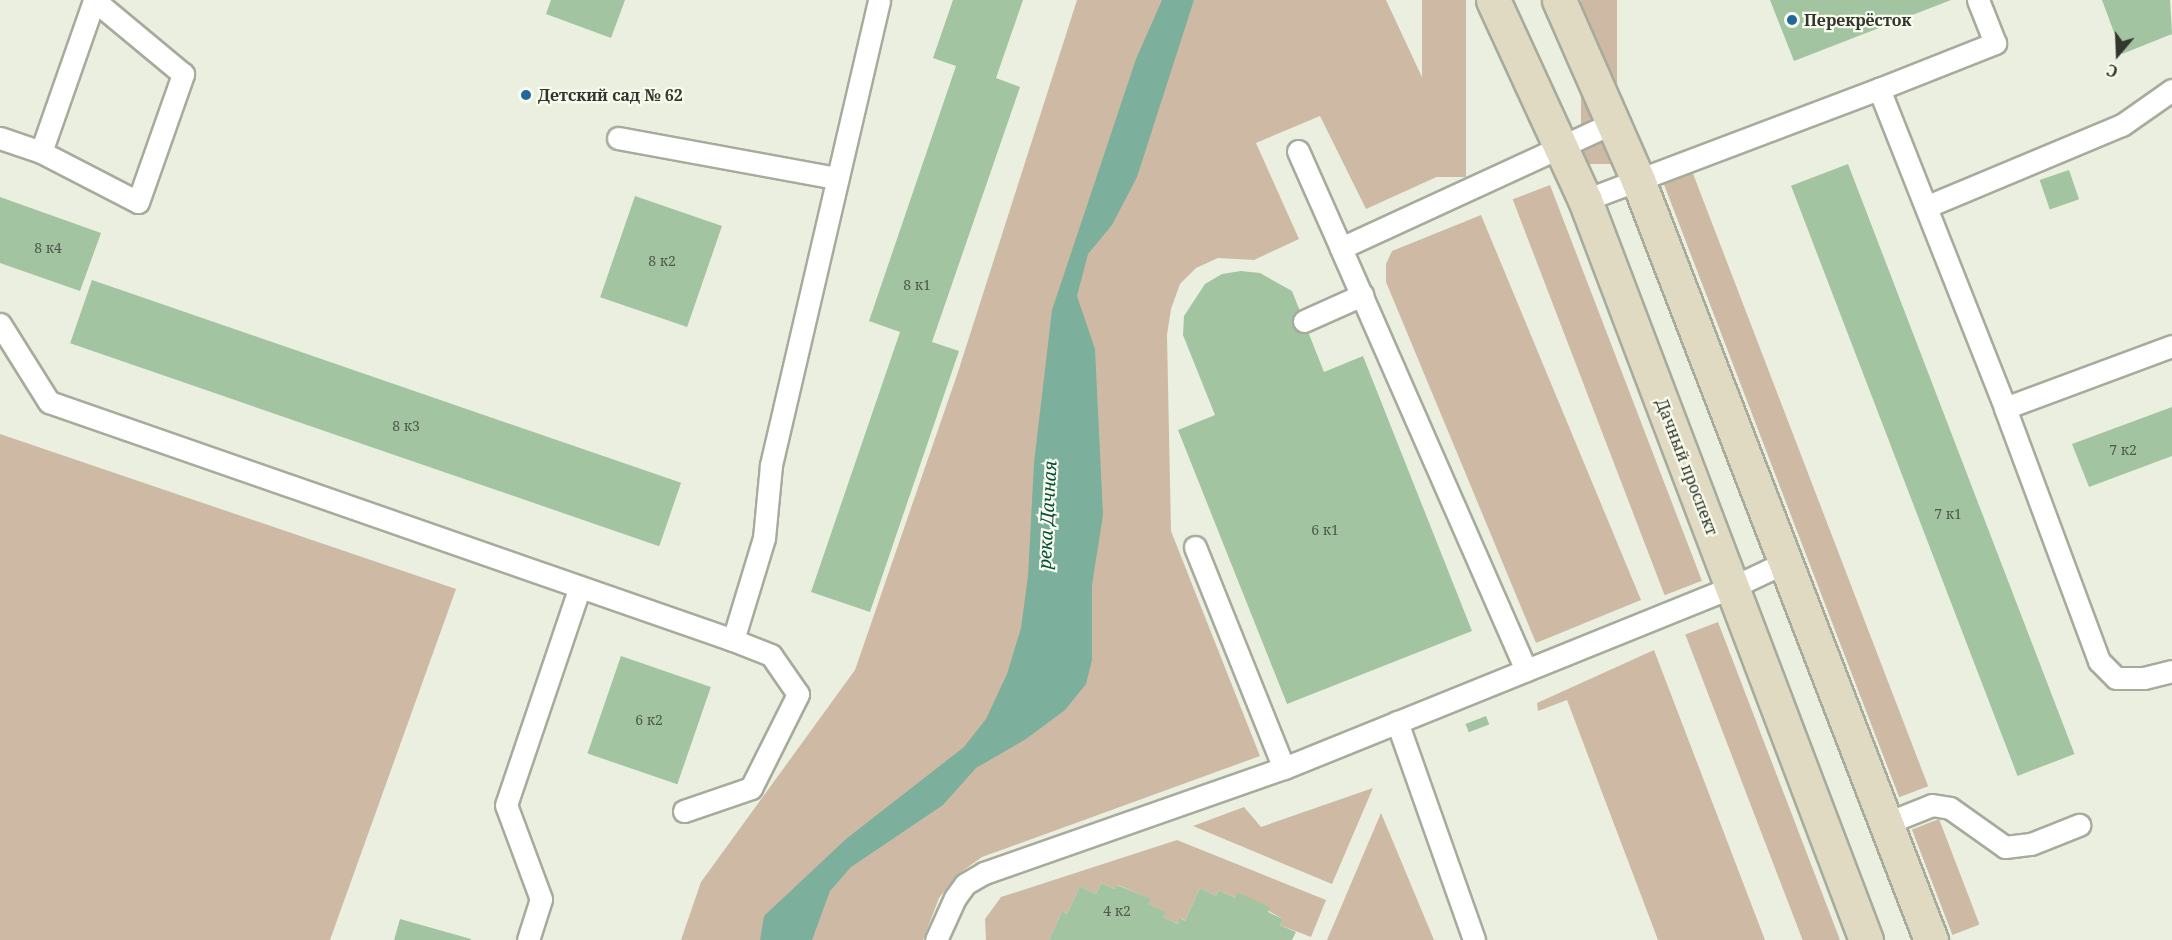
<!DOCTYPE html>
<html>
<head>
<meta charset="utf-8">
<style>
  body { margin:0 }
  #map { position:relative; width:2172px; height:940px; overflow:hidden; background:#ebefdf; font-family:"Noto Serif",serif }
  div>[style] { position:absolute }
  .green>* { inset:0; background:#cebaa4; transform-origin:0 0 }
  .water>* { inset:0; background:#7caf9c }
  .building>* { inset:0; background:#a2c4a1; transform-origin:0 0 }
  .roads { filter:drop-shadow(2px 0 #a7ab9c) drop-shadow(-2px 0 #a7ab9c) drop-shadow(0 2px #a7ab9c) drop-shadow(0 -2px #a7ab9c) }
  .lane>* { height:21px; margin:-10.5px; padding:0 10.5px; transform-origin:10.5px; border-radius:10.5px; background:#fff }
  .secondary>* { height:33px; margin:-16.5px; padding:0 16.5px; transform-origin:16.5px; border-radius:16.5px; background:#e1dac3 }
  .dots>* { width:16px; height:16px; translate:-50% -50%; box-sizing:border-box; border:3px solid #f8fcec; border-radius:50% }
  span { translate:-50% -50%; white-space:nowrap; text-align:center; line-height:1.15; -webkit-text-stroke:4.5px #f8fcec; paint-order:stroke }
  .number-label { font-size:14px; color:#4f594c }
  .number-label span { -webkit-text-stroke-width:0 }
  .poi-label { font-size:16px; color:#33352f; font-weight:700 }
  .left { translate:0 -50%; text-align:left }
  .street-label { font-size:16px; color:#33352f }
  .water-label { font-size:18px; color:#034d3b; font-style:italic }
  .north { position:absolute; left:2088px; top:24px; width:60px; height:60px; -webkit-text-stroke:4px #f8fcec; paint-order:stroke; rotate:199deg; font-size:16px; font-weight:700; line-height:24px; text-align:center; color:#33352f }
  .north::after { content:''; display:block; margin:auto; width:21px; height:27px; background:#33352f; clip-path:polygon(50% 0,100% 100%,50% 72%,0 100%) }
</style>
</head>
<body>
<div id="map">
  <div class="green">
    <i style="clip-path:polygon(1077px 0,1386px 0,1463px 165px,1366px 209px,1320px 116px,1256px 143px,1299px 239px,1254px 260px,1218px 258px,1196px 268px,1180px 284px,1171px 309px,1167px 335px,1171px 531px,1260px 756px,982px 857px,957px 875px,939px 898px,923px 940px,681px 940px,701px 882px,855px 670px,958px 372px)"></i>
    <i style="left:1422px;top:0;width:44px;height:177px"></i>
    <i style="left:1581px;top:0;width:36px;height:164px"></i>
    <i style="left:1692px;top:171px;width:659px;height:31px;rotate:69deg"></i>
    <i style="left:1550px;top:185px;width:424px;height:40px;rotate:69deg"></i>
    <i style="clip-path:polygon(1481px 215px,1641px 600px,1536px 643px,1386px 282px,1386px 264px,1392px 251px)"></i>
    <i style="clip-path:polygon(0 434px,456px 589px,330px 940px,0 940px)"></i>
    <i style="left:1718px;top:622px;width:340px;height:35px;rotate:69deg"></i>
    <i style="clip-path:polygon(1654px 650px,1765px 940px,1658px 940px,1567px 700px,1538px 711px,1537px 703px)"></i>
    <i style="clip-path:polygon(1373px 788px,1332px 884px,1193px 826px,1244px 807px,1261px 827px)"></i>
    <i style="clip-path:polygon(1381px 813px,1434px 940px,1327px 940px)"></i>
    <i style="left:1939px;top:819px;width:113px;height:29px;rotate:69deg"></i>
    <i style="clip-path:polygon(1177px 840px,1326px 900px,1311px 937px,1280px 925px,1283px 919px,1237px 893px,1235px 898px,1219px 890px,1216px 896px,1200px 888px,1185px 921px,1181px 918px,1178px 924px,1163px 917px,1165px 912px,1148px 904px,1150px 899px,1118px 885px,1115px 889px,1101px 883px,1096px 894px,1080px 886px,1067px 914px,1062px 911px,1049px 940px,986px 940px,985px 919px,1001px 897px)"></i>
  </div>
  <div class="water">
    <i style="clip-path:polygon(1162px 0,1194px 0,1137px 177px,1112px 225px,1088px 254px,1077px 296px,1095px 349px,1103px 515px,1092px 585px,1092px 660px,1086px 684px,1065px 710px,1026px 739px,976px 768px,943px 805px,851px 867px,830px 891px,812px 940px,760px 940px,764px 916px,846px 839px,964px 747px,986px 719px,1007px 674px,1021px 628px,1028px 576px,1034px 463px,1052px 310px,1136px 59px)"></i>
  </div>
  <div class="building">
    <i style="clip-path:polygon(551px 0,625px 0,611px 38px,546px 14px)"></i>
    <i style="clip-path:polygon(953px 0,1023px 0,996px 78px,1020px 87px,932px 342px,959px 351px,870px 612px,811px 592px,900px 332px,869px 321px,956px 66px,933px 58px)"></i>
    <i style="clip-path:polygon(1770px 0,1951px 0,1794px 61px)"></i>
    <i style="clip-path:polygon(2102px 0,2170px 0,2172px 34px,2122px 54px)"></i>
    <i style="left:1848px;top:164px;width:632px;height:61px;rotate:69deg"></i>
    <i style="left:2069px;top:170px;width:31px;height:31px;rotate:71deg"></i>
    <i style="left:635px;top:196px;width:92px;height:107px;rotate:19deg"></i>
    <i style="clip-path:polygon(0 197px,101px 233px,80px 291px,0 263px)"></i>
    <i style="clip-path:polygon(1241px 271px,1260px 273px,1292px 291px,1324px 372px,1363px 356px,1472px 631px,1287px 704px,1178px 430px,1215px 415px,1183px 335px,1184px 316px,1205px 284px,1222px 274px)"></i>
    <i style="left:92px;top:280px;width:623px;height:67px;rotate:19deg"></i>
    <i style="clip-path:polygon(2172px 407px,2172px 456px,2089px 487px,2072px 444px)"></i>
    <i style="left:621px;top:656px;width:95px;height:103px;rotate:19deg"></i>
    <i style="left:1486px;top:716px;width:9px;height:22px;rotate:69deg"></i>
    <i style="clip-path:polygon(1101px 883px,1115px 889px,1117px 885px,1151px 899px,1148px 904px,1166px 912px,1163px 917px,1178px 924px,1180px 918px,1185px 921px,1200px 888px,1216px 896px,1219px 890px,1235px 898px,1237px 892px,1270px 907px,1268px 912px,1283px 919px,1280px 925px,1296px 932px,1292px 940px,1049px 940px,1062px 911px,1067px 914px,1080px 886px,1096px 894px)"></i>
    <i style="clip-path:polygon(400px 919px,471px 939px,471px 940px,394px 940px)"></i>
  </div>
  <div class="roads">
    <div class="lane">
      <i style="left:1879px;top:89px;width:125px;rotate:-21.6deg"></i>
      <i style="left:1995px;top:43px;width:46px;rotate:-111.6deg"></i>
      <i style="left:0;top:138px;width:43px;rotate:18.9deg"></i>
      <i style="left:41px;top:152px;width:109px;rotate:27.3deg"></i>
      <i style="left:138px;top:202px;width:136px;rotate:-70.6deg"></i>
      <i style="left:183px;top:74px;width:116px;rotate:-140.3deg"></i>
      <i style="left:618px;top:138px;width:223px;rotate:10.4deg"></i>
      <i style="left:1298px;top:151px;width:106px;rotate:66.1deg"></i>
      <i style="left:41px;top:152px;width:160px;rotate:-70.7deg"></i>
      <i style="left:1585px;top:200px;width:314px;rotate:-20.7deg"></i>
      <i style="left:1879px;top:89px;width:343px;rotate:68.4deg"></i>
      <i style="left:2005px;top:408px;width:178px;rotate:-20.4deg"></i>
      <i style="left:1928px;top:206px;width:210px;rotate:-22.7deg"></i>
      <i style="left:2122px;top:125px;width:61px;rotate:-35deg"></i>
      <i style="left:1304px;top:321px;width:64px;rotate:-24.1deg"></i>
      <i style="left:0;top:324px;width:92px;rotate:57.9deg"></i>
      <i style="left:49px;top:402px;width:724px;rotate:19.19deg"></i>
      <i style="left:733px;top:640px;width:107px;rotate:-73.1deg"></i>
      <i style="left:764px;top:538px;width:73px;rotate:-84.5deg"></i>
      <i style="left:771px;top:465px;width:477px;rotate:-76.9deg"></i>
      <i style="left:2005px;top:408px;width:270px;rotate:69.6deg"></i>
      <i style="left:2099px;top:661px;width:24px;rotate:45deg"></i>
      <i style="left:2116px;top:678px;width:28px"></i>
      <i style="left:2144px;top:678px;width:29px;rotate:-14deg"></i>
      <i style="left:1195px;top:547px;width:238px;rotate:68.1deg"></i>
      <i style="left:1526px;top:670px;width:461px;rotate:-113.7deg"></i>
      <i style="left:1341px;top:248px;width:302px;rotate:-24.7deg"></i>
      <i style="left:1397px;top:722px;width:231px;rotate:70.5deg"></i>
      <i style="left:684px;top:811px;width:71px;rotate:-18.9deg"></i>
      <i style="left:751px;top:788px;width:105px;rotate:-63.4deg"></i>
      <i style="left:798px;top:694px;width:47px;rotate:-124.7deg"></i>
      <i style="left:771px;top:655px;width:41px;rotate:-158.5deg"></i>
      <i style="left:1887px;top:823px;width:48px;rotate:-21.8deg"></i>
      <i style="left:1932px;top:805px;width:18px;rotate:9deg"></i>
      <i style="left:1950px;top:808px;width:67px;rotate:35.3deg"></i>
      <i style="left:2005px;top:847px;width:26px;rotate:-7deg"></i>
      <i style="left:2031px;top:844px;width:52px;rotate:-21.6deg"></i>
      <i style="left:528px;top:940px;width:43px;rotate:-72.4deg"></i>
      <i style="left:541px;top:899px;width:100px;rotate:-110.4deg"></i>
      <i style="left:506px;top:805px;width:230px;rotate:-71.3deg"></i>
      <i style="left:936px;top:940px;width:46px;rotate:-65.7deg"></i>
      <i style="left:955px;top:898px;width:17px;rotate:-54deg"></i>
      <i style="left:965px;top:884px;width:22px;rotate:-30deg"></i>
      <i style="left:984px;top:873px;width:318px;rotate:-19.3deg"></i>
      <i style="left:1284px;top:768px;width:484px;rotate:-22deg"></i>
      <i style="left:1733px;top:587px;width:59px;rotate:-25.3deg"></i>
    </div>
    <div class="secondary">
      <i style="left:1493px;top:0;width:220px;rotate:65.3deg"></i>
      <i style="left:1585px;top:200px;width:792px;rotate:69.21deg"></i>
      <i style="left:1559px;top:0;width:197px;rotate:66.3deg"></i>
      <i style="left:1638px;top:180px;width:815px;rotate:68.92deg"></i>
    </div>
  </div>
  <div class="dots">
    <i style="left:1792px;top:20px;background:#20679b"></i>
    <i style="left:526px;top:95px;background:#20679b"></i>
  </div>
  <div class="number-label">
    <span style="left:48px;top:248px">8 к4</span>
    <span style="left:662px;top:261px">8 к2</span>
    <span style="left:917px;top:285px">8 к1</span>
    <span style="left:406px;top:426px">8 к3</span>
    <span style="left:2123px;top:450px">7 к2</span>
    <span style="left:1948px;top:514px">7 к1</span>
    <span style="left:1325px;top:530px">6 к1</span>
    <span style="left:649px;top:720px">6 к2</span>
    <span style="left:1117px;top:911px">4 к2</span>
  </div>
  <div class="poi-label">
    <span class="left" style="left:1804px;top:20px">Перекрёсток</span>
    <span class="left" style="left:538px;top:95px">Детский сад № 62</span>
  </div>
  <div class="street-label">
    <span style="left:1687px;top:467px;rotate:69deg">Дачный проспект</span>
  </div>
  <div class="water-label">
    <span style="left:1047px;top:515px;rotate:-87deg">река Дачная</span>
  </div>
  <div class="north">С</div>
</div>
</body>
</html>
